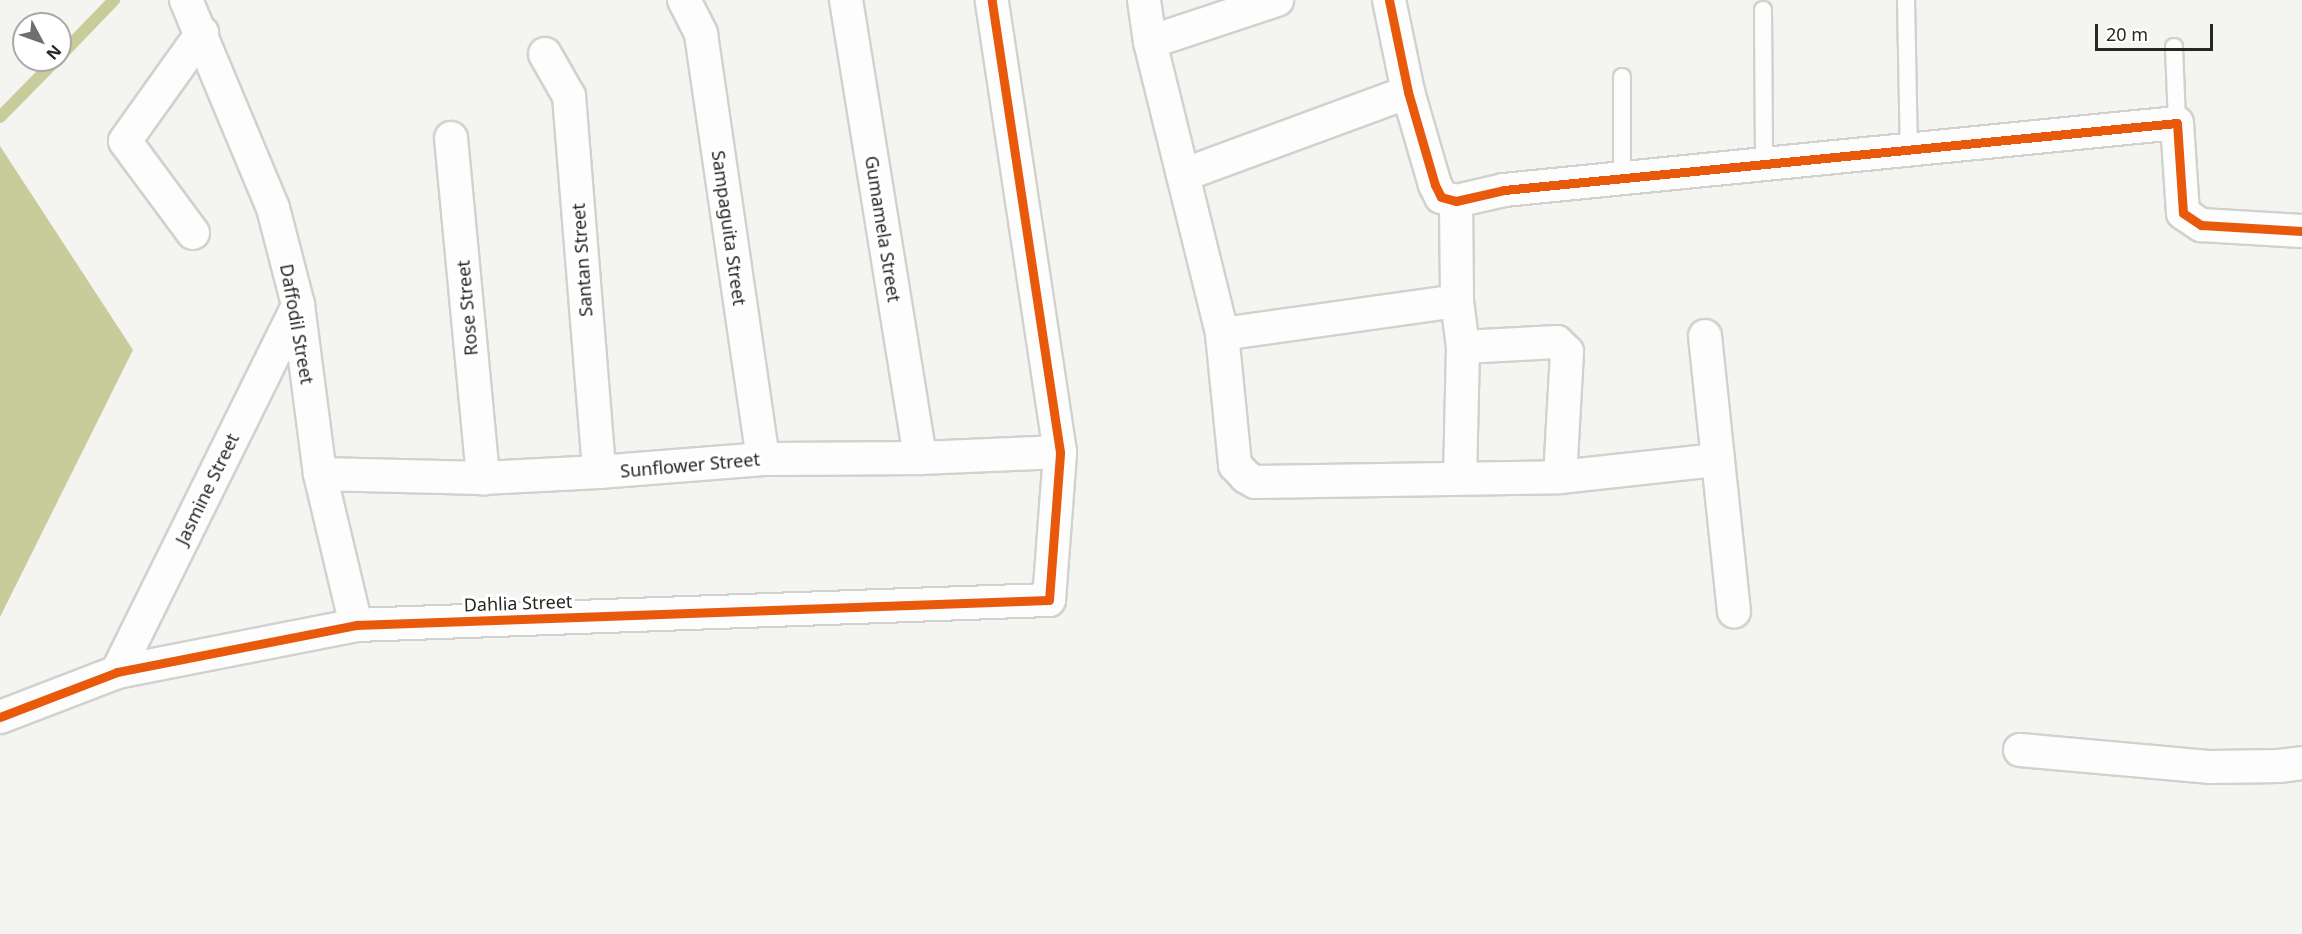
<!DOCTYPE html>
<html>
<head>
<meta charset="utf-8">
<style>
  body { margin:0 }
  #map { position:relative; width:2302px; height:934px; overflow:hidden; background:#f4f4f0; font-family:"Noto Sans",sans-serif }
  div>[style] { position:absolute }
  .water>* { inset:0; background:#c8cb9a }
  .stream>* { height:12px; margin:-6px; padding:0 6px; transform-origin:6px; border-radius:6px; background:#c8cb9a }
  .roads { filter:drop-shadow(2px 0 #d1d1ce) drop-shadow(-2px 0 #d1d1ce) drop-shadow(0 2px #d1d1ce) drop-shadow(0 -2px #d1d1ce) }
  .service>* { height:16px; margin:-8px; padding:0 8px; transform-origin:8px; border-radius:8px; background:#fdfdfd }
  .minor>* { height:32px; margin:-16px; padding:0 16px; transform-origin:16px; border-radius:16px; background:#fdfdfd }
  .cycleway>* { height:9px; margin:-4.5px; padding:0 4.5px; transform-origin:4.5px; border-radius:4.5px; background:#e8590c }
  span { translate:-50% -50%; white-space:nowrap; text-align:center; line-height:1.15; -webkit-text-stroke:6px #fff; paint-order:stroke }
  .street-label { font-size:18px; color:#272724 }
  .north { position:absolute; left:12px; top:12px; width:60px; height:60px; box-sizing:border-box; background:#fff; border:2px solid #a9a9a7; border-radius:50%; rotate:131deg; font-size:16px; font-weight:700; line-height:24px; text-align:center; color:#272724 }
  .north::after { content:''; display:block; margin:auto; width:21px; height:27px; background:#6f6f6b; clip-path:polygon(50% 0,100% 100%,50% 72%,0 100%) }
  .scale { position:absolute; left:2095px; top:24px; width:118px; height:27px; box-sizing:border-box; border:3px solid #272724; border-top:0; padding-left:8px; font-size:18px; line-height:21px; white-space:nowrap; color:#272724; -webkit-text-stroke:4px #fff; paint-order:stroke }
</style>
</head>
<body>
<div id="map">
  <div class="water">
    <i style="clip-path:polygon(0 146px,133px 350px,0 617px)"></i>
  </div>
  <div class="stream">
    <i style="left:60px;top:56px;width:78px;rotate:-46deg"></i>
    <i style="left:0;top:117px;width:80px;rotate:-45.5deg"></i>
  </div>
  <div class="roads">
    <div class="service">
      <i style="left:1906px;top:0;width:150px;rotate:88.9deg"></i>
      <i style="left:1763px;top:10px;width:153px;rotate:89.6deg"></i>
      <i style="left:2174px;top:47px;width:76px;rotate:87.7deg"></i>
      <i style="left:1622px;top:77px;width:102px;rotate:90deg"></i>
    </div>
    <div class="minor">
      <i style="left:186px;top:0;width:225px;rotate:67.3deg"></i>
      <i style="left:273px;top:208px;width:100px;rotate:75.5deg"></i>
      <i style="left:298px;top:305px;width:170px;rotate:82.6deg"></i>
      <i style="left:320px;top:474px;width:155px;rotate:76.6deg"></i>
      <i style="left:684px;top:0;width:38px;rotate:63deg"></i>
      <i style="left:701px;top:34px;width:429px;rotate:81.7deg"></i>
      <i style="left:846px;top:0;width:464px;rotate:80.8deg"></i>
      <i style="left:1144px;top:0;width:42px;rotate:81.9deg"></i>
      <i style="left:1150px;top:42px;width:301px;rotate:76.1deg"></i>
      <i style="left:1389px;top:0;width:94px;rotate:78.3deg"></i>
      <i style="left:1408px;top:92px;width:97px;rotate:73.8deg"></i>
      <i style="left:1435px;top:185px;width:13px;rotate:63deg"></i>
      <i style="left:1441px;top:197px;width:16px;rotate:15deg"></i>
      <i style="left:1456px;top:201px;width:49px;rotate:-12.9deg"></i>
      <i style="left:1504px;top:190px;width:676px;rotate:-5.69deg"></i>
      <i style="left:2177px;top:123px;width:90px;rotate:86.2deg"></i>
      <i style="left:2183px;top:213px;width:22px;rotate:34deg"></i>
      <i style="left:2201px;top:225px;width:101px;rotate:3.4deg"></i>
      <i style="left:1150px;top:42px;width:134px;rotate:-18.3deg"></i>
      <i style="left:545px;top:54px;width:48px;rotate:60.3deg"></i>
      <i style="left:569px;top:96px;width:377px;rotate:85.4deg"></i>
      <i style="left:451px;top:138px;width:342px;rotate:84.6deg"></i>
      <i style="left:1183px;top:175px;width:240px;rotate:-20.2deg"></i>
      <i style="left:1456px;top:201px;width:100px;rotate:89.4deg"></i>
      <i style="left:1457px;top:301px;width:46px;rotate:82.6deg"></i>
      <i style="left:1463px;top:347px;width:131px;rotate:91.3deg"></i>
      <i style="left:193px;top:233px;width:114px;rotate:-126.5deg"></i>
      <i style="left:125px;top:141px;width:133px;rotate:-54.5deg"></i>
      <i style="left:1457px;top:301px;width:237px;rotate:172deg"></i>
      <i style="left:1222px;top:334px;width:132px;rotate:84.3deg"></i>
      <i style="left:1235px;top:465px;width:16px;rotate:47deg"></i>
      <i style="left:1246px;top:477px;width:10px;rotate:29deg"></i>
      <i style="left:1255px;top:482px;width:305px;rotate:-0.9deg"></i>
      <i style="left:1560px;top:477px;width:158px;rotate:-6.2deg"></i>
      <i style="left:1705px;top:336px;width:277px;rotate:84deg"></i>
      <i style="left:1463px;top:347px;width:94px;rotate:-3deg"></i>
      <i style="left:1557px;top:342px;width:14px;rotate:45deg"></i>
      <i style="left:1567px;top:352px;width:125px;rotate:93.2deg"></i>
      <i style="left:320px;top:474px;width:163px;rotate:1.4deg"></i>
      <i style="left:483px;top:478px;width:116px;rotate:-3deg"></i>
      <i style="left:599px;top:472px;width:165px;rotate:-4.5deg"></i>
      <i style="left:763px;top:459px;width:157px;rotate:-0.4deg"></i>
      <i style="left:920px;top:458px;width:140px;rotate:-2.5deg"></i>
      <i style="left:117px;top:672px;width:409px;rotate:-63.7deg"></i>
      <i style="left:0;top:717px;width:125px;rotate:-21deg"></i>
      <i style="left:117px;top:672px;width:244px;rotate:-11.1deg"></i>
      <i style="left:356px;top:625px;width:693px;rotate:-2.07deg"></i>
      <i style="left:1049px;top:600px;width:148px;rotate:-85.7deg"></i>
      <i style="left:1060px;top:452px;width:457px;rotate:-98.6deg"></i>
      <i style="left:2020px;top:750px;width:192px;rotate:5.1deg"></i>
      <i style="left:2211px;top:767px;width:68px;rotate:-0.8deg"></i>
      <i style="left:2279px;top:766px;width:23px;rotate:-7deg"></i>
    </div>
  </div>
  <div class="cycleway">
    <i style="left:1389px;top:0;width:94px;rotate:78.3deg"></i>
    <i style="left:1408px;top:92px;width:97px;rotate:73.8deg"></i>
    <i style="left:1435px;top:185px;width:13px;rotate:63deg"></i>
    <i style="left:1441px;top:197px;width:16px;rotate:15deg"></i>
    <i style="left:1456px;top:201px;width:49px;rotate:-12.9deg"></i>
    <i style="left:1504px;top:190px;width:676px;rotate:-5.69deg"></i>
    <i style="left:2177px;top:123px;width:90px;rotate:86.2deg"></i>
    <i style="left:2183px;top:213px;width:22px;rotate:34deg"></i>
    <i style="left:2201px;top:225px;width:101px;rotate:3.4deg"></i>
    <i style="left:0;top:717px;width:125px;rotate:-21deg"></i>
    <i style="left:117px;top:672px;width:244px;rotate:-11.1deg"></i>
    <i style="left:356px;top:625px;width:693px;rotate:-2.07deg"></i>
    <i style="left:1049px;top:600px;width:148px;rotate:-85.7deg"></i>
    <i style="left:1060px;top:452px;width:457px;rotate:-98.6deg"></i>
  </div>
  <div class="street-label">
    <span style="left:729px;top:228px;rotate:82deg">Sampaguita Street</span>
    <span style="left:883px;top:229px;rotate:81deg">Gumamela Street</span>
    <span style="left:582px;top:260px;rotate:-94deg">Santan Street</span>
    <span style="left:467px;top:308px;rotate:-95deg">Rose Street</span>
    <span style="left:297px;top:324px;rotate:80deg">Daffodil Street</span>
    <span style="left:690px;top:465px;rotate:-5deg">Sunflower Street</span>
    <span style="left:207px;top:489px;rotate:-64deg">Jasmine Street</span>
    <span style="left:518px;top:603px;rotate:-2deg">Dahlia Street</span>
  </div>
  <div class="north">N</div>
  <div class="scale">20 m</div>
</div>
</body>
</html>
